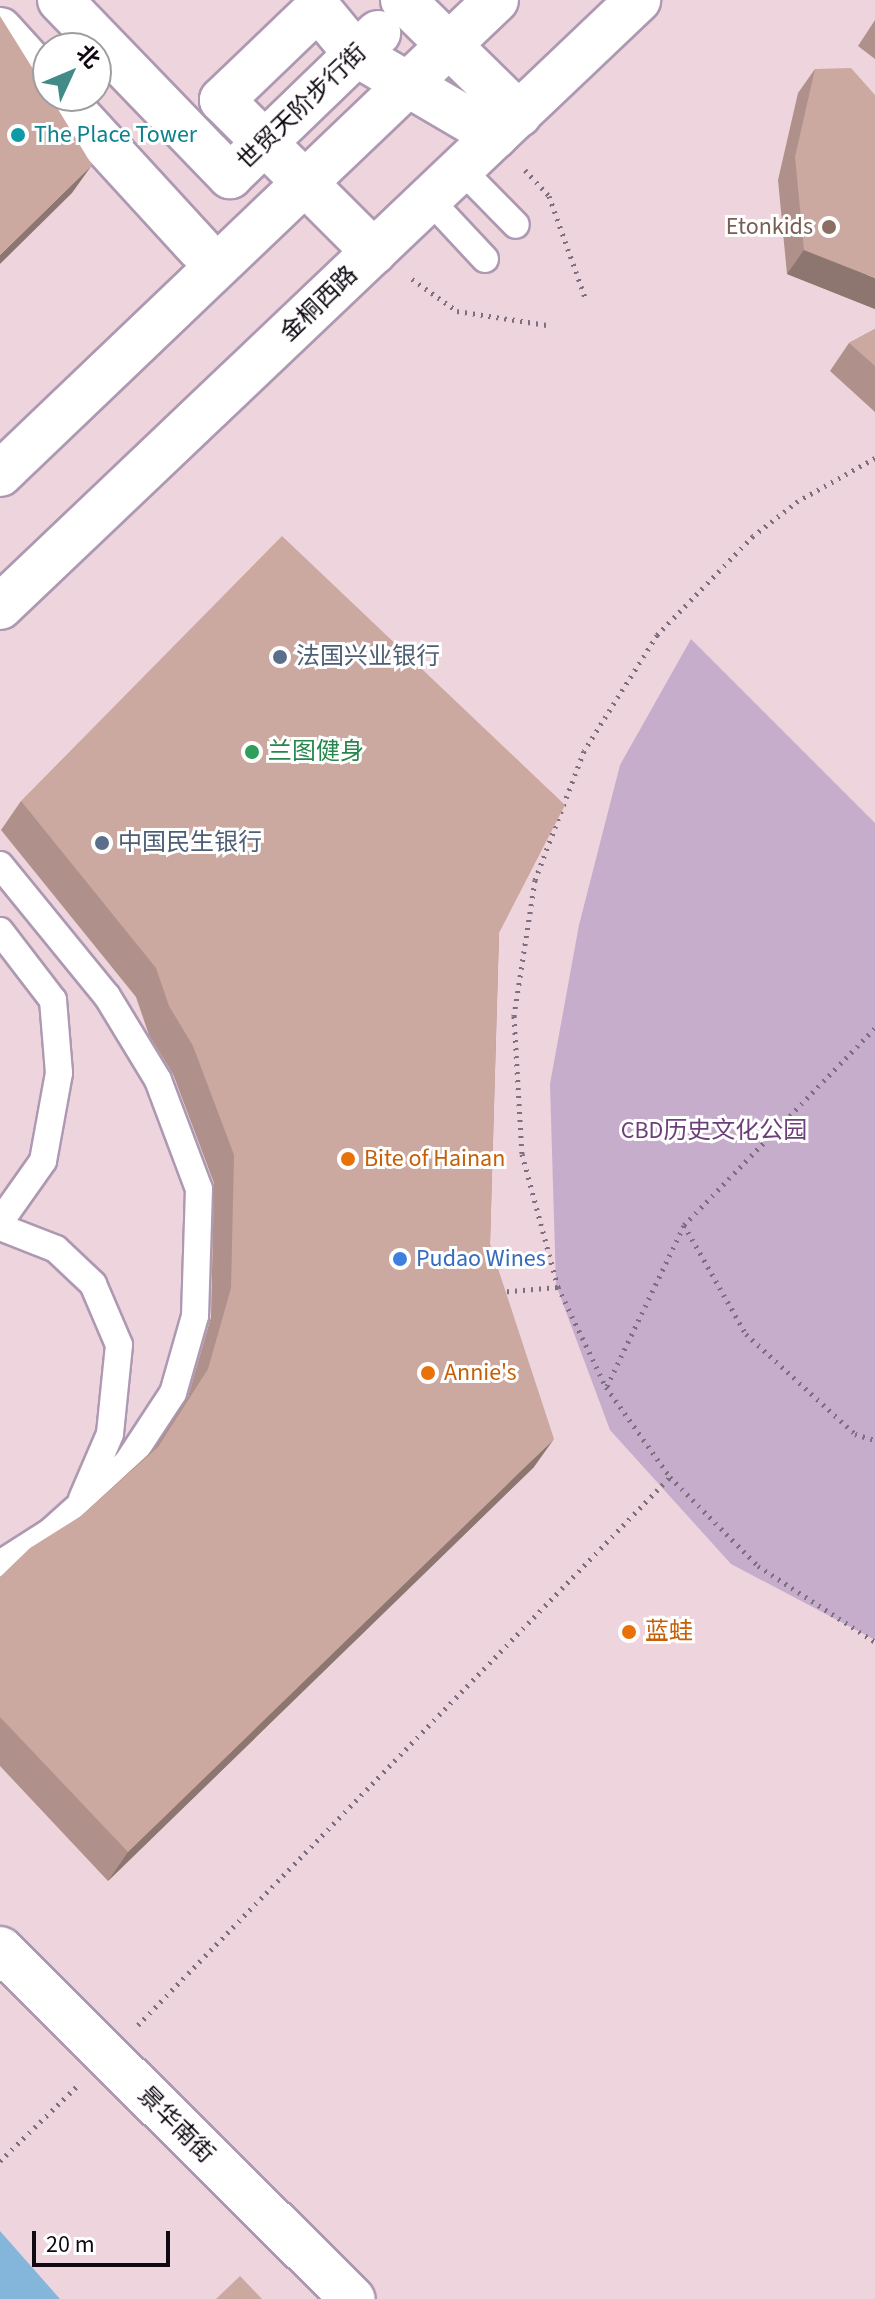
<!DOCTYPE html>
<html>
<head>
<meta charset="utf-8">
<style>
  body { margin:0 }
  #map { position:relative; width:875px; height:2299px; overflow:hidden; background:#f3ddf8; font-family:"Source Sans 3","Noto Sans SC",sans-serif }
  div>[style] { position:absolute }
  .commercial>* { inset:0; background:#eed4dc }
  .green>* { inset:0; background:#c6adcc }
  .water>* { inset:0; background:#84b5da }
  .path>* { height:5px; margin-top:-2.5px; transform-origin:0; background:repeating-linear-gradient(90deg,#7d6e80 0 2px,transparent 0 8px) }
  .roads { filter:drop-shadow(2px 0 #ad99b2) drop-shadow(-2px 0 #ad99b2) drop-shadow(0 2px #ad99b2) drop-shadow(0 -2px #ad99b2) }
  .lane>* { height:26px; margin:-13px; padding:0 13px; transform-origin:13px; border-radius:13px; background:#fff }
  .street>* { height:44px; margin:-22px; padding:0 22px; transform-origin:22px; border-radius:22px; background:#fff }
  .secondary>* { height:44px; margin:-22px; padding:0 22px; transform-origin:22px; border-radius:22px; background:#fff }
  .wall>* { inset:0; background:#af908a }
  .shaded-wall>* { inset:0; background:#8e7670 }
  .building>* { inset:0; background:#cba8a0 }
  .dots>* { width:22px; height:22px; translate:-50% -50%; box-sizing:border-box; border:4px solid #fff; border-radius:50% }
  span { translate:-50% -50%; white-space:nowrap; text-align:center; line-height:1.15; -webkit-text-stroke:6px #fff; paint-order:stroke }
  .street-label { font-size:24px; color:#100912 }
  .culture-label { font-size:24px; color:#0d838f }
  .left { translate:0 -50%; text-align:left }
  .education-label { font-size:24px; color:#785e54 }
  .right { translate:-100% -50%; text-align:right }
  .service-label { font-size:24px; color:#4e5e75 }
  .leisure-label { font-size:24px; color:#27864d }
  .park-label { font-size:24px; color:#6d3f78 }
  .food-label { font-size:24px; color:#c56008 }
  .shop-label { font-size:24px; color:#366cbe }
  .north { position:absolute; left:32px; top:32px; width:80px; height:80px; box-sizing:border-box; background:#fff; border:2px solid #9f9da0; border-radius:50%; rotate:46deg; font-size:22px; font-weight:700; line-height:32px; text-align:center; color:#100912 }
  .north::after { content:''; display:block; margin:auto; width:28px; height:36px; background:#438b89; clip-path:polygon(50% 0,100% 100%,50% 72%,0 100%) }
  .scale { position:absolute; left:32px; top:2231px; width:138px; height:36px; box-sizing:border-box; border:4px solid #100912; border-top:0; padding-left:10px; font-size:24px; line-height:28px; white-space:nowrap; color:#100912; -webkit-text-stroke:6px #fff; paint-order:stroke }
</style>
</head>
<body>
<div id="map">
  <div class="commercial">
    <i style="clip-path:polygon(evenodd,0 0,875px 0,875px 2299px,0 2299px,0 0,48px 48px,96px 48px,96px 96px,48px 96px,48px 48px)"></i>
  </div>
  <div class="green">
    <i style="clip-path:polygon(691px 639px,875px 823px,875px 1640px,731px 1564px,610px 1430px,556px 1285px,550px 1084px,579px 925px,620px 765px)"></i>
  </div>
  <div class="water">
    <i style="clip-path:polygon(0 2231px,60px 2299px,0 2299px)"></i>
  </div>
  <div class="path">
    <i style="left:525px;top:170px;width:35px;rotate:47deg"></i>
    <i style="left:549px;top:196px;width:107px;rotate:70.4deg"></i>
    <i style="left:412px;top:279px;width:55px;rotate:35.4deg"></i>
    <i style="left:457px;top:311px;width:91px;rotate:8.8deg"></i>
    <i style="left:875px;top:458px;width:88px;rotate:150.8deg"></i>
    <i style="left:798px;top:501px;width:57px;rotate:142.1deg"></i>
    <i style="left:753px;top:536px;width:138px;rotate:134.1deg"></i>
    <i style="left:657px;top:635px;width:137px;rotate:122.2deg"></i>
    <i style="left:584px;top:751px;width:138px;rotate:110.8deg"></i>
    <i style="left:535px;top:880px;width:138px;rotate:98.8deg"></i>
    <i style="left:514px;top:1016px;width:138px;rotate:86.7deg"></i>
    <i style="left:522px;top:1154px;width:138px;rotate:74.9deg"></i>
    <i style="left:558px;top:1287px;width:111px;rotate:64.4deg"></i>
    <i style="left:606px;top:1387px;width:110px;rotate:54.6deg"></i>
    <i style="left:670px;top:1477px;width:125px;rotate:45.3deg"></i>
    <i style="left:758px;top:1566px;width:140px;rotate:33deg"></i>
    <i style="left:684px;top:1225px;width:125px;rotate:60.4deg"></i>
    <i style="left:746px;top:1334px;width:148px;rotate:42.5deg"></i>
    <i style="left:855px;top:1434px;width:21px;rotate:17deg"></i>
    <i style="left:499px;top:1292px;width:59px;rotate:-4.8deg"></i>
    <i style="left:607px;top:1386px;width:178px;rotate:-64.4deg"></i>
    <i style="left:684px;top:1225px;width:274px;rotate:-45.9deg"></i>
    <i style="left:138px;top:2025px;width:764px;rotate:-45.85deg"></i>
    <i style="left:0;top:2161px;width:107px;rotate:-44.2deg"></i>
  </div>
  <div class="roads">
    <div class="lane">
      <i style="left:461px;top:169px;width:78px;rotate:45.5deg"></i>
      <i style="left:429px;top:199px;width:82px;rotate:47deg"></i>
      <i style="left:0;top:865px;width:169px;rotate:50.8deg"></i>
      <i style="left:107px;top:996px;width:98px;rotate:58.7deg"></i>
      <i style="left:158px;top:1080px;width:116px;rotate:69.4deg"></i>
      <i style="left:199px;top:1189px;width:127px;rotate:91.8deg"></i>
      <i style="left:195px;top:1316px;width:80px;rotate:105.9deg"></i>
      <i style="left:173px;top:1393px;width:84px;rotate:123.3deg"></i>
      <i style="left:127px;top:1463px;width:103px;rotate:138.1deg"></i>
      <i style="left:50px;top:1532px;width:59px;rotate:147.4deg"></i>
      <i style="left:0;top:931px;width:87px;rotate:52.5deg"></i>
      <i style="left:53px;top:1000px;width:73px;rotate:85.3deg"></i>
      <i style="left:59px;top:1073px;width:89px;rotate:100.3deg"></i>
      <i style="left:43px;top:1161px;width:75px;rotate:125.2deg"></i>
      <i style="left:0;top:1227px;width:60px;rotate:21.4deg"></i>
      <i style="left:56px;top:1249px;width:51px;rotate:43.4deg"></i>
      <i style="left:93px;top:1284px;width:66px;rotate:66.9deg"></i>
      <i style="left:119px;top:1345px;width:89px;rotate:95.8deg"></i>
      <i style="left:110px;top:1434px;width:71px;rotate:113.3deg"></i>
    </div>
    <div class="street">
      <i style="left:60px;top:0;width:245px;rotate:46deg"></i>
      <i style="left:230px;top:176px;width:206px;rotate:-44deg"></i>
      <i style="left:403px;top:0;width:163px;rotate:44.5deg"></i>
      <i style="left:0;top:30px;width:72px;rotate:47.8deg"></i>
      <i style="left:60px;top:96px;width:207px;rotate:47.5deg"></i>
      <i style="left:374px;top:252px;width:215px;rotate:-135deg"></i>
      <i style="left:222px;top:100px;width:133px;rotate:-43.8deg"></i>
      <i style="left:318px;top:8px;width:60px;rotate:50.4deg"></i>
      <i style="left:356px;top:54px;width:162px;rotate:30.4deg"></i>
      <i style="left:0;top:1949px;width:497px;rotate:44.8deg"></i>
    </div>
    <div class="secondary">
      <i style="left:0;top:474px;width:686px;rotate:-43.7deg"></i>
      <i style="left:0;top:607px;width:881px;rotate:-43.57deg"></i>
    </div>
  </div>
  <div class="wall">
    <i style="clip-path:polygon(875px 20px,875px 59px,858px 46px)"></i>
    <i style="clip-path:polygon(815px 69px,875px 309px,787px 274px,778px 180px,798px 93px)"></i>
    <i style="clip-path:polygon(875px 329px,875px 412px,830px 371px,849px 343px)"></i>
    <i style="clip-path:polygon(21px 801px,499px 933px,490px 1244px,534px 1467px,108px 1881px,0 1766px,0 1577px,81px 1516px,154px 1449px,188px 1397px,211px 1317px,214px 1183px,173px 1074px,149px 1035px,136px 997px,1px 830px)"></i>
  </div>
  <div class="shaded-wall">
    <i style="clip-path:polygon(92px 165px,72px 193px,0 264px,0 255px)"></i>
    <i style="clip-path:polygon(804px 250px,875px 278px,875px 309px,787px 274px)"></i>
    <i style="clip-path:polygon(554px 1439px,534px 1467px,108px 1881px,128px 1852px)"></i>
  </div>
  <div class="building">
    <i style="clip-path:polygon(0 16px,48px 93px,48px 96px,50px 96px,92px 165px,0 255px)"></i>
    <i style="clip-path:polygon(851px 68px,875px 95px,875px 278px,804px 250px,795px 157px,815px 69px)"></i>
    <i style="clip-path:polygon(875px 329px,875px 366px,849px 343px)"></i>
    <i style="clip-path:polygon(282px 536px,565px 805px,499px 933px,490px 1244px,554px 1439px,128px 1852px,0 1717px,0 1577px,30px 1548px,81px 1516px,158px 1447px,208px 1369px,231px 1288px,234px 1155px,193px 1046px,169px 1006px,156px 968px,21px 801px)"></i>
    <i style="clip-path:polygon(240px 2276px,262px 2299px,216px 2299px)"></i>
  </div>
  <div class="dots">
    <i style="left:18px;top:135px;background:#0f9aa8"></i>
    <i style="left:829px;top:227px;background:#8d6e63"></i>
    <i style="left:280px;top:657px;background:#5c6f8a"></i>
    <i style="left:252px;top:752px;background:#2e9e5b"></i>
    <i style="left:102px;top:843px;background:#5c6f8a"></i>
    <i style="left:348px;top:1159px;background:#e8710a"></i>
    <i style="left:400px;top:1259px;background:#3f7fe0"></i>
    <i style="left:428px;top:1373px;background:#e8710a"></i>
    <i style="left:629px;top:1632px;background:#e8710a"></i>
  </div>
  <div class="street-label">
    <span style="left:302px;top:107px;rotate:-44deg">世贸天阶步行街</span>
    <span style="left:319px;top:304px;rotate:-44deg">金桐西路</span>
    <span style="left:176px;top:2125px;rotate:45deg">景华南街</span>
  </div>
  <div class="culture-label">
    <span class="left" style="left:34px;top:135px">The Place Tower</span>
  </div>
  <div class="education-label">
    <span class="right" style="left:813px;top:227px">Etonkids</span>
  </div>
  <div class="service-label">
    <span class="left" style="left:296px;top:657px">法国兴业银行</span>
    <span class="left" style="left:118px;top:843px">中国民生银行</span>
  </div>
  <div class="leisure-label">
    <span class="left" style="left:268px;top:752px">兰图健身</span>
  </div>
  <div class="park-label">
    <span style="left:714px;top:1131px">CBD历史文化公园</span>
  </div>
  <div class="food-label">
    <span class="left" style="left:364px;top:1159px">Bite of Hainan</span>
    <span class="left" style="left:444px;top:1373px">Annie's</span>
    <span class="left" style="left:645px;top:1632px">蓝蛙</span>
  </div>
  <div class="shop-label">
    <span class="left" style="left:416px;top:1259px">Pudao Wines</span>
  </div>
  <div class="north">北</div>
  <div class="scale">20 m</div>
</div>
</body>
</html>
